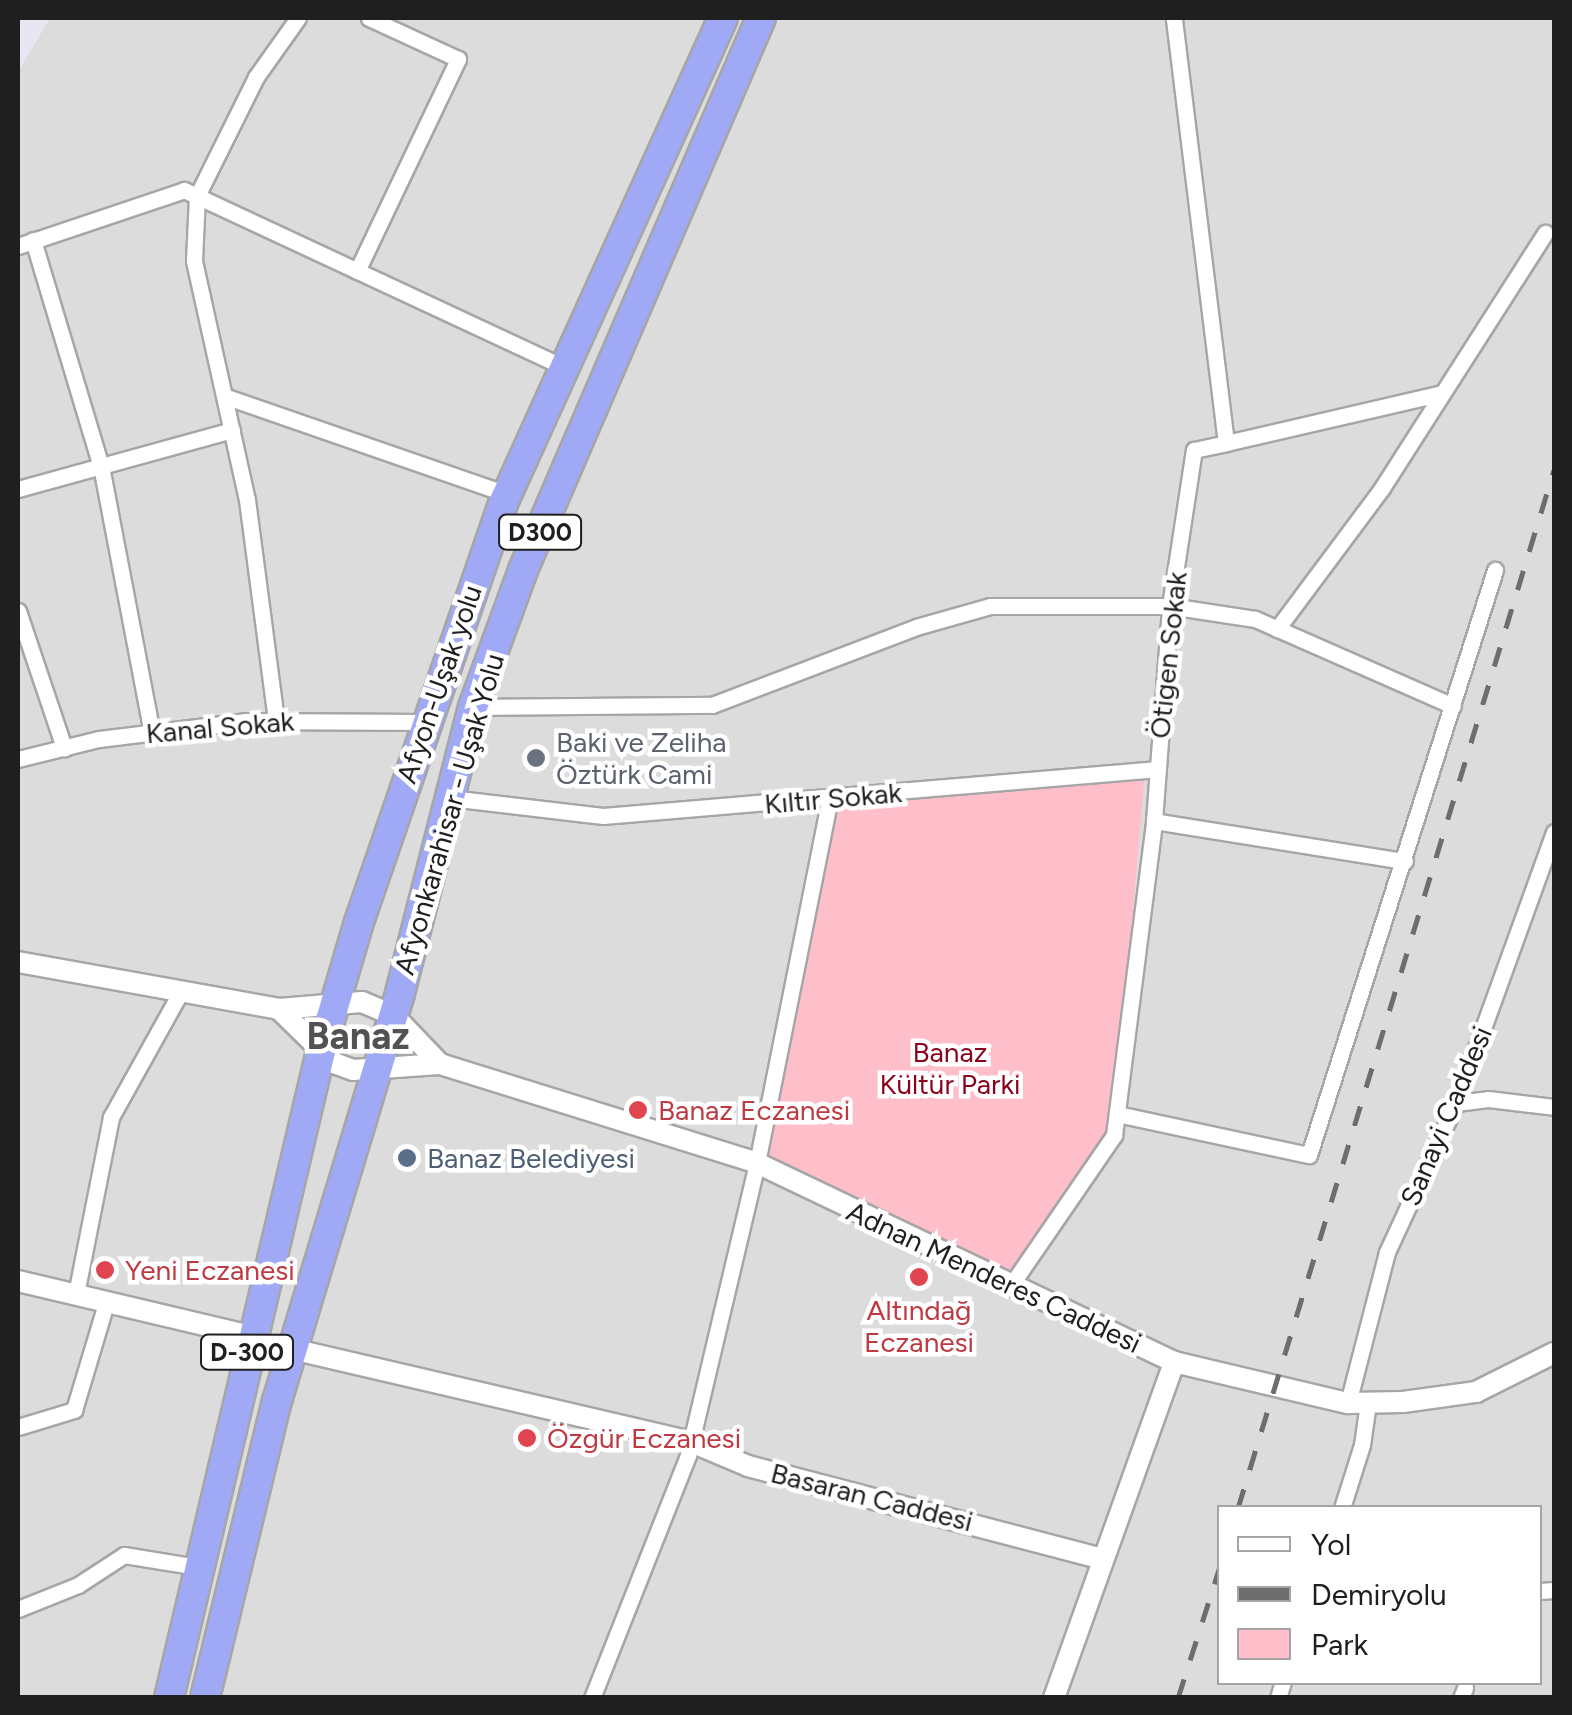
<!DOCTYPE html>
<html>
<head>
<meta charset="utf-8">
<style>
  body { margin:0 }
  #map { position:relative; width:1572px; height:1715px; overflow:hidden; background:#e9e5f1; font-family:Figtree,sans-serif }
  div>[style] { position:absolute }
  .residential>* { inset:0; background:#dcdcdd }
  .park>* { inset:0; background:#febfcb }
  .roads { filter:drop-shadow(2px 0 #a6a6a6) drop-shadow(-2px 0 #a6a6a6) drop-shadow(0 2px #a6a6a6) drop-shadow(0 -2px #a6a6a6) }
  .minor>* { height:15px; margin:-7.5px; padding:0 7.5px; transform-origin:7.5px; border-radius:7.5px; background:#fff }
  .tertiary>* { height:20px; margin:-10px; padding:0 10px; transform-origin:10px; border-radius:10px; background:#fff }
  .trunk>* { height:28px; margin:-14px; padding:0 14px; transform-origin:14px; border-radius:14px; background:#a0a9f6 }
  .rail>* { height:5px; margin-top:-2.5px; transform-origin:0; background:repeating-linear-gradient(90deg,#6d6d6d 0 20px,transparent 0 40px) }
  .dots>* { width:28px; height:28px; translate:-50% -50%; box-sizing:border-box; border:5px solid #fff; border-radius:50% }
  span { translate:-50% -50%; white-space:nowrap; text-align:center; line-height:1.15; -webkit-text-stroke:9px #fff; paint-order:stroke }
  .shield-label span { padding:2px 8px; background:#fff; border:2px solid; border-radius:8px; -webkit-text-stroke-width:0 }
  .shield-label { font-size:25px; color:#1f1f1f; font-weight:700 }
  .street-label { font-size:28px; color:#1f1f1f }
  .worship-label { font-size:28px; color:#5b616d }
  .left { translate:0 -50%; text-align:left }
  .park-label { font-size:28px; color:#88031c }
  .health-label { font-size:28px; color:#be3a42 }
  .service-label { font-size:28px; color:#4e5e75 }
  .district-label { font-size:38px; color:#525252; font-weight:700 }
  .frame { position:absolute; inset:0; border:20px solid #1f1f1f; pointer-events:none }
  .legend { position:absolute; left:1217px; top:1505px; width:325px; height:180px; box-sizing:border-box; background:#fff; border:2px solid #a5a5a5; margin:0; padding:12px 18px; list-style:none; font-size:30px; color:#1f1f1f }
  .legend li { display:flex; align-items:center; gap:20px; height:50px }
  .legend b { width:50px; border:2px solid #a5a5a5 }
</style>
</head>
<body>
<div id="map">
  <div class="residential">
    <i style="clip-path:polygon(evenodd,50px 18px,1554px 18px,1554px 1697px,18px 1698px,18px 72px,50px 18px,1220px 1508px,1540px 1508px,1540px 1682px,1220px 1682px,1220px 1508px)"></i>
  </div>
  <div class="park">
    <i style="clip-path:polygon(1145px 770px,1114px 1135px,1009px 1288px,757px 1163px,835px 798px)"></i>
  </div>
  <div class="roads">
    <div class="minor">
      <i style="left:33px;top:240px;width:236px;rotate:73.3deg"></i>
      <i style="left:101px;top:466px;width:272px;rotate:79.2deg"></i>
      <i style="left:18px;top:246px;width:175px;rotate:-18.6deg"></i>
      <i style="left:184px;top:190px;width:419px;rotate:25deg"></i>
      <i style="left:357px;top:271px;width:235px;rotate:-64.5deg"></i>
      <i style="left:458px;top:59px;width:98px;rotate:-155.3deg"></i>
      <i style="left:224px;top:396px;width:299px;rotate:19.1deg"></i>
      <i style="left:1226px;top:443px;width:222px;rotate:-13deg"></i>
      <i style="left:18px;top:489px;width:222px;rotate:-15.4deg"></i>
      <i style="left:18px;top:611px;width:145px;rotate:71.4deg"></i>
      <i style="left:1277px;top:629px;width:176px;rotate:-53.3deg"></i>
      <i style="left:1382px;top:488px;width:303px;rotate:-57.4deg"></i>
      <i style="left:473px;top:707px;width:239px;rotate:-0.5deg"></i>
      <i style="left:712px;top:705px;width:218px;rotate:-20.9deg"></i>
      <i style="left:916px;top:627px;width:77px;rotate:-15.8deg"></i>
      <i style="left:990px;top:606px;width:180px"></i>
      <i style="left:1170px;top:606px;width:86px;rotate:8.7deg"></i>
      <i style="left:1255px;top:619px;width:216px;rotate:23.7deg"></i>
      <i style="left:276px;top:720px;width:222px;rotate:-97.5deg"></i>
      <i style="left:247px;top:500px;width:245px;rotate:-102.5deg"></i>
      <i style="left:194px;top:261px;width:65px;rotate:-87.4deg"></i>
      <i style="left:197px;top:196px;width:133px;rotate:-63.6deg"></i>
      <i style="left:256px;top:77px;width:72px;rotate:-54.6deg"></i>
      <i style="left:18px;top:759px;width:83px;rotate:-13.9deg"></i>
      <i style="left:99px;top:739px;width:147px;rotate:-7deg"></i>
      <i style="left:245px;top:721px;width:180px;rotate:0.3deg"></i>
      <i style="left:450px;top:798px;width:154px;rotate:6.7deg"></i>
      <i style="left:603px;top:816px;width:557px;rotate:-4.84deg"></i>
      <i style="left:1154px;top:821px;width:254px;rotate:9.1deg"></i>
      <i style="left:1456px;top:1103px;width:32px;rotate:-7deg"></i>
      <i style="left:1488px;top:1099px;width:66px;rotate:6.9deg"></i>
      <i style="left:1117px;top:1114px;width:196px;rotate:12.1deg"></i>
      <i style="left:1309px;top:1155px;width:614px;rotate:-72.36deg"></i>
      <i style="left:1009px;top:1288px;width:186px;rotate:-55.5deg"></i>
      <i style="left:1114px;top:1135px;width:317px;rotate:-82.7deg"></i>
      <i style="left:1154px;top:821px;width:216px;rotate:-85.7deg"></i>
      <i style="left:1170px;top:606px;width:158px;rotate:-81.3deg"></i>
      <i style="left:1194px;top:450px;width:33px;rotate:-12deg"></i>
      <i style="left:1226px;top:443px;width:428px;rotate:-97deg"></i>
      <i style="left:76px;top:1294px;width:180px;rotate:-78.8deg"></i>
      <i style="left:111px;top:1117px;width:144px;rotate:-60.9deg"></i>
      <i style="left:1348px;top:1403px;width:156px;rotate:-75.5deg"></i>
      <i style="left:1387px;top:1252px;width:164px;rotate:-65.2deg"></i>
      <i style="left:1456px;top:1103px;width:288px;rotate:-70.1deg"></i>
      <i style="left:18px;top:1427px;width:59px;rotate:-16.9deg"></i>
      <i style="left:74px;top:1410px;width:115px;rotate:-73.3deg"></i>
      <i style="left:1342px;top:1508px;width:66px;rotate:-72.4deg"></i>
      <i style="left:1362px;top:1445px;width:42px;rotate:-81.9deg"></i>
      <i style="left:1540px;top:1591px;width:14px;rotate:-4deg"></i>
      <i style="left:18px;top:1609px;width:65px;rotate:-21.8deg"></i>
      <i style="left:78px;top:1585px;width:55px;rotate:-33.1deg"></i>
      <i style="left:124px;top:1555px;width:74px;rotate:9.3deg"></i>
      <i style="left:592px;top:1698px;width:261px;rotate:-68.4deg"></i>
      <i style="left:688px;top:1455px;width:300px;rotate:-76.7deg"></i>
      <i style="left:757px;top:1163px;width:371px;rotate:-78.7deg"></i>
      <i style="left:1278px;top:1698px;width:17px;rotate:-73deg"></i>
      <i style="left:1461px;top:1698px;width:11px;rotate:-68deg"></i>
    </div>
    <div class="tertiary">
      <i style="left:18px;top:962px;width:265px;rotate:10.2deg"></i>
      <i style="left:279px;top:1009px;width:83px;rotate:-4.8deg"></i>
      <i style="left:362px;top:1002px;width:34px;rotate:23deg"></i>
      <i style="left:393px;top:1015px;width:68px;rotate:46.2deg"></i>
      <i style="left:279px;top:1009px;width:77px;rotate:44.5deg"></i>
      <i style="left:334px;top:1063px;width:20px;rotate:20deg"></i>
      <i style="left:353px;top:1070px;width:87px;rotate:-3.9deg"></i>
      <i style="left:440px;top:1064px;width:332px;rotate:17.3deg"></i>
      <i style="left:757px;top:1163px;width:462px;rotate:25.5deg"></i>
      <i style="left:1174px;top:1362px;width:179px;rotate:13.3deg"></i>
      <i style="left:1348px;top:1403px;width:55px;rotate:-1deg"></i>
      <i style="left:1403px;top:1402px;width:74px;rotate:-7.8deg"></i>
      <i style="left:1476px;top:1392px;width:87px;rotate:-26.6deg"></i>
      <i style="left:18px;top:1281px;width:239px;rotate:13.3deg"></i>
      <i style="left:292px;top:1349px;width:410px;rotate:13.1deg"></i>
      <i style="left:691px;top:1442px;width:62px;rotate:22.8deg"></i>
      <i style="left:748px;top:1466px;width:367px;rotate:14.7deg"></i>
      <i style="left:1054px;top:1698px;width:357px;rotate:-70.3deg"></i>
    </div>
    <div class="trunk">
      <i style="left:169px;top:1698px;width:665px;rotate:-76.78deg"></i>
      <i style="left:321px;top:1051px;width:134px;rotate:-73.6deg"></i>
      <i style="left:359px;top:922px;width:445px;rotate:-71deg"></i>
      <i style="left:504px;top:501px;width:530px;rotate:-65.61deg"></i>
      <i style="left:205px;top:1698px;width:306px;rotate:-76.4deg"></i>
      <i style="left:277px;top:1401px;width:426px;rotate:-73.2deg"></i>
      <i style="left:400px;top:993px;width:295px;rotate:-75.7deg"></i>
      <i style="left:473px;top:707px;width:146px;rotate:-69.9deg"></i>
      <i style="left:523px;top:570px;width:601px;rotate:-66.68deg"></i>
    </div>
  </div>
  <div class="rail">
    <i style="left:1238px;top:1508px;width:1085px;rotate:-73.07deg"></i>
    <i style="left:1178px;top:1698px;width:139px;rotate:-72.3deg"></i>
  </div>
  <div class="dots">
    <i style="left:536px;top:758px;background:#6b7280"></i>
    <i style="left:638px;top:1110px;background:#e0444e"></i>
    <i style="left:407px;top:1158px;background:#5c6f8a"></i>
    <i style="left:105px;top:1270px;background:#e0444e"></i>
    <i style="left:919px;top:1277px;background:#e0444e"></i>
    <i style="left:527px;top:1438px;background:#e0444e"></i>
  </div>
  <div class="shield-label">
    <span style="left:540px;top:532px">D300</span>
    <span style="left:247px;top:1352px">D-300</span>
  </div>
  <div class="street-label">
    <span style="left:1168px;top:655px;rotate:-84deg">Ötigen Sokak</span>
    <span style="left:439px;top:684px;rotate:-71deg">Afyon-Uşak yolu</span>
    <span style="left:220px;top:727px;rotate:-5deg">Kanal Sokak</span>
    <span style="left:833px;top:798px;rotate:-5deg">Kıltır Sokak</span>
    <span style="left:449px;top:814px;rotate:-74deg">Afyonkarahisar - Uşak Yolu</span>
    <span style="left:1446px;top:1116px;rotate:-67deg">Sanayi Caddesi</span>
    <span style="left:994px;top:1277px;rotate:25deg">Adnan Menderes Caddesi</span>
    <span style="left:872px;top:1497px;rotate:14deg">Basaran Caddesi</span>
  </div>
  <div class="worship-label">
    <span class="left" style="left:556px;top:758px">Baki ve Zeliha<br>Öztürk Cami</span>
  </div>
  <div class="park-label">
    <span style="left:950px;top:1068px">Banaz<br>Kültür Parki</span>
  </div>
  <div class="health-label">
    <span class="left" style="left:658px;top:1110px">Banaz Eczanesi</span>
    <span class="left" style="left:125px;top:1270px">Yeni Eczanesi</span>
    <span style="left:919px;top:1326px">Altındağ<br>Eczanesi</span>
    <span class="left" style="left:547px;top:1438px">Özgür Eczanesi</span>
  </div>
  <div class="service-label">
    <span class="left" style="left:427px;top:1158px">Banaz Belediyesi</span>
  </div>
  <div class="district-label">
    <span style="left:358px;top:1037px">Banaz</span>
  </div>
  <div class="frame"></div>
  <ul class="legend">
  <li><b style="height:12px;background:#fff"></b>Yol</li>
  <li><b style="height:12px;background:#6d6d6d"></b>Demiryolu</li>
  <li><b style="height:28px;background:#febfcb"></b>Park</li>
  </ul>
</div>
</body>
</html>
